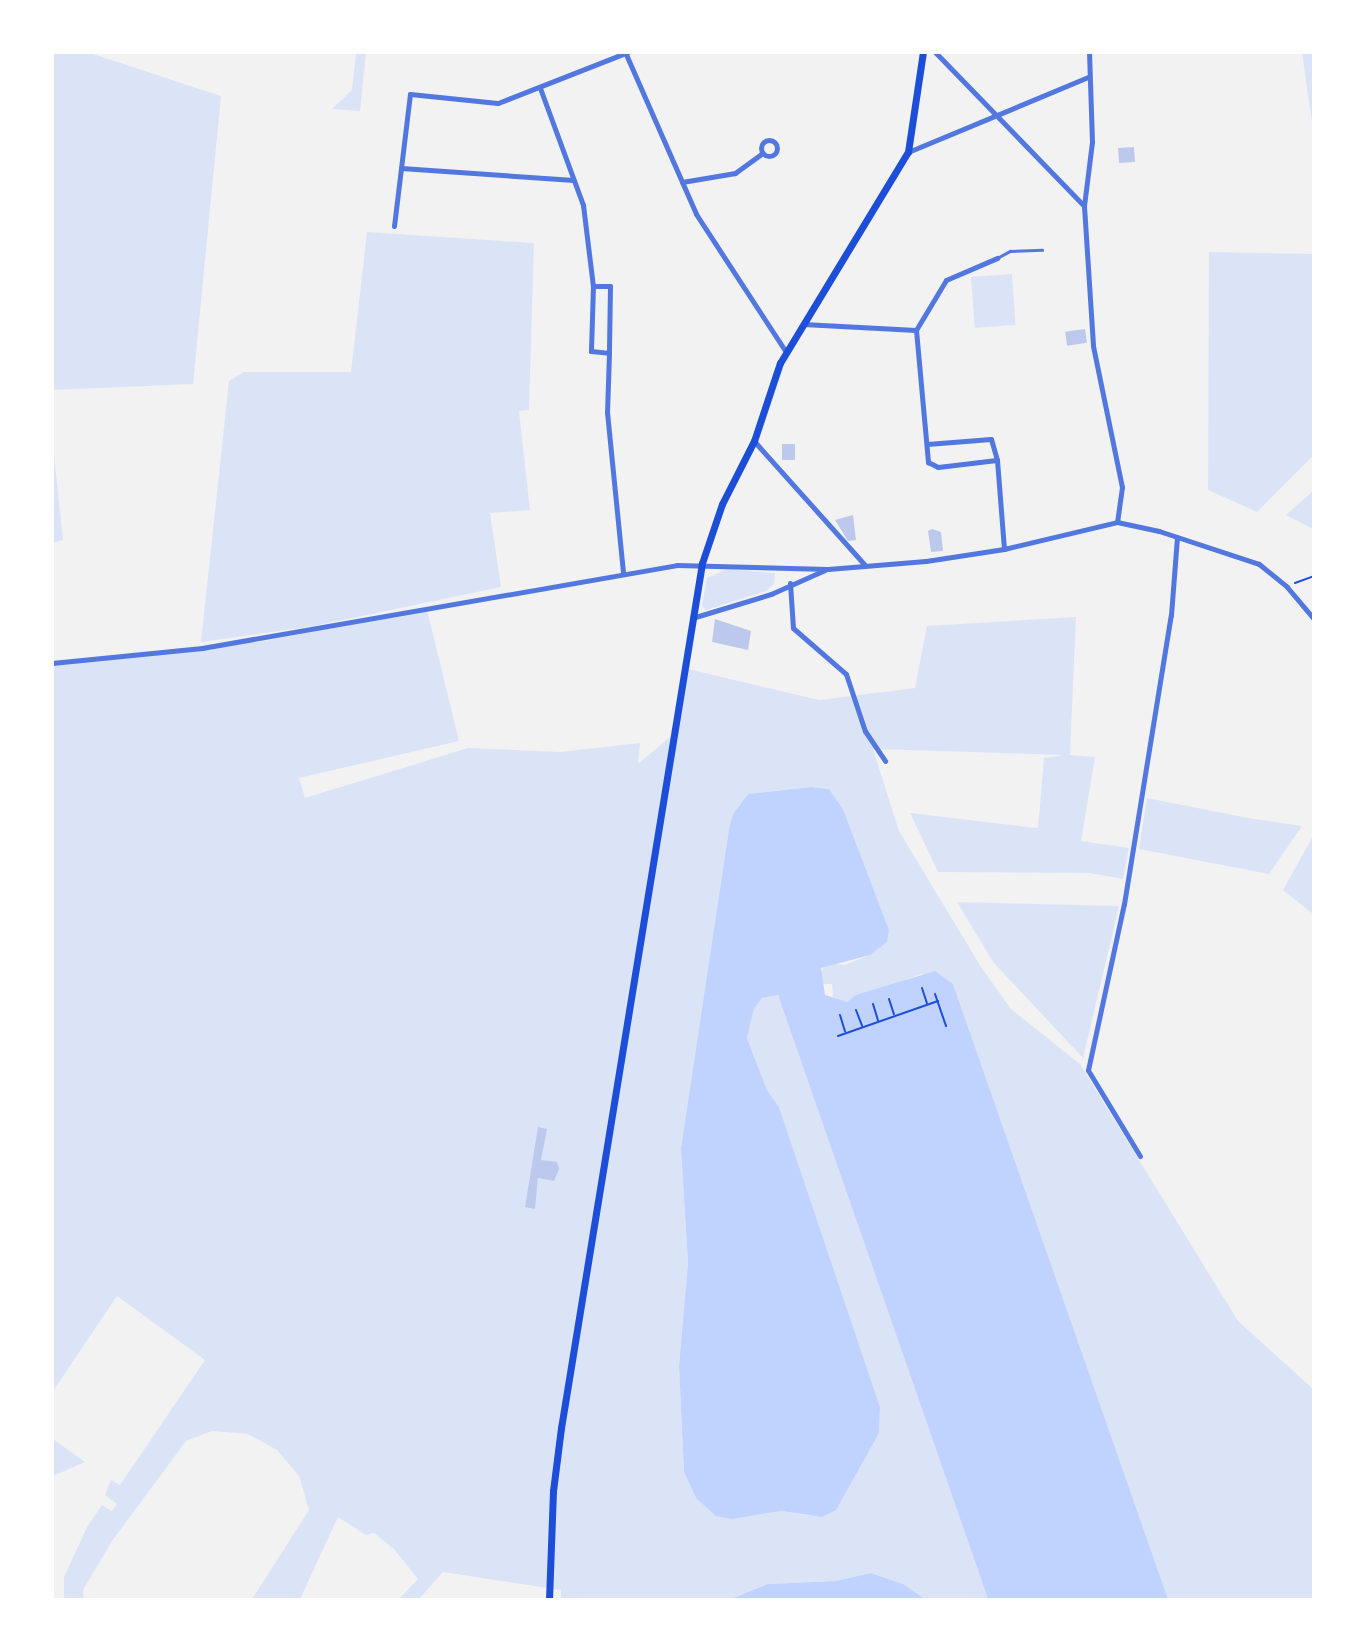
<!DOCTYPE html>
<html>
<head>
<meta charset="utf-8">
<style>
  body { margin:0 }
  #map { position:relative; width:1366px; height:1652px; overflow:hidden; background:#f2f2f2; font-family:"Exo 2",sans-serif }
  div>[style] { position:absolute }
  .green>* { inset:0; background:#dbe4f7; transform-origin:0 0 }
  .water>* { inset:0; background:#bfd3fe }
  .building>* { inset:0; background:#bdc9ec; transform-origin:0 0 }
  .path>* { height:2px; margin:-1px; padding:0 1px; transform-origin:1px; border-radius:1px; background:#1d4ed8 }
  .service>* { height:2.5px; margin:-1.25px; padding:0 1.25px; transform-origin:1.25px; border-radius:1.25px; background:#5277de }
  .minor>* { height:5px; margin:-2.5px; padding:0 2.5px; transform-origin:2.5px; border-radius:2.5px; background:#5277de }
  .minor>.ring { margin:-2.5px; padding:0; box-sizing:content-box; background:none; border:5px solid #5277de; border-radius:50% }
  .secondary>* { height:7px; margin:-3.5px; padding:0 3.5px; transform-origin:3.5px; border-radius:3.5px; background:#1d4ed8 }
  span { translate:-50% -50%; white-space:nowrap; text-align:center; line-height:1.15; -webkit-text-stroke:5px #fff; paint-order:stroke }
  .frame { position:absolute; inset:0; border:54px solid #fff; pointer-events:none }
</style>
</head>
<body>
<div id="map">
  <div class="green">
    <i style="clip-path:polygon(53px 52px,90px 53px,221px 96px,193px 384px,53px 390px)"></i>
    <i style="clip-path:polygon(356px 53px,366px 53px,360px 111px,332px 109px,352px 90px)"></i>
    <i style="clip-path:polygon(1302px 53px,1313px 53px,1313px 129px)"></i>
    <i style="clip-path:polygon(367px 232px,534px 243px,529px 410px,519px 411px,530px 510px,490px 513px,501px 587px,314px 626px,201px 642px,229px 381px,244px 372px,351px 372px)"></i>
    <i style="clip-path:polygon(1209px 252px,1313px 254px,1313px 456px,1257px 512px,1208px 490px)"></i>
    <i style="left:1012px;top:274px;width:51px;height:41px;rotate:86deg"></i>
    <i style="clip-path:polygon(52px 436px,63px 540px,53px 543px,52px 543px)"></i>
    <i style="clip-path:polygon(1313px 491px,1313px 529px,1286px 515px)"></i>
    <i style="clip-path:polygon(727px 569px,775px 573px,774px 584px,766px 591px,706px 610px,702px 606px,707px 578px)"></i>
    <i style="clip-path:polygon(427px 610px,459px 741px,299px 778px,305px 798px,468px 748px,560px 752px,640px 743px,638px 764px,676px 732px,684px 668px,819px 700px,915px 688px,927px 626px,1076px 617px,1070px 755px,1095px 757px,1081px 841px,1129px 848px,1123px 879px,1090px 873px,938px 872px,910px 813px,1038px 828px,1044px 758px,1064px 755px,873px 749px,899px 831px,981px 967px,1011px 1009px,1080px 1064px,1238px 1321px,1313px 1389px,1313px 1599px,1168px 1599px,953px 984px,921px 974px,847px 1002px,833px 998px,832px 984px,822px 984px,819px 976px,826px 963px,845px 965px,870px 955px,886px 942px,889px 930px,843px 809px,829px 789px,811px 787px,748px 794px,733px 814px,729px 829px,681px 1148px,688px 1263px,679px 1366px,684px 1472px,696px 1498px,732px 1519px,781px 1511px,811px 1516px,879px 1433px,880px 1407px,779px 1107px,767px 1090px,747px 1038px,754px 1009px,762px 998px,778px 995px,988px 1599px,925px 1599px,903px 1584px,871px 1573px,836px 1581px,768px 1584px,731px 1599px,561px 1599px,561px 1590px,443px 1572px,419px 1599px,399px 1599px,418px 1579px,394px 1549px,374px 1533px,366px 1535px,338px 1517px,300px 1599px,252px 1599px,309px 1510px,299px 1476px,277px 1450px,248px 1434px,212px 1431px,186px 1441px,112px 1541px,83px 1590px,84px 1599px,64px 1599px,64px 1577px,87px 1527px,102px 1505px,112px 1511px,117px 1504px,105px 1495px,111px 1480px,120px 1485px,205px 1360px,117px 1296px,53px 1391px,53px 665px,259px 642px)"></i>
    <i style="clip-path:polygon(1147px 798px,1248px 818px,1302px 826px,1269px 874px,1139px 849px)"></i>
    <i style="clip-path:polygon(1313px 836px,1314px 914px,1313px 914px,1283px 890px)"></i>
    <i style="clip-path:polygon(957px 902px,1119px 906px,1083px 1058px,993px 962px)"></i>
    <i style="clip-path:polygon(53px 1439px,85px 1462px,53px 1476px)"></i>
  </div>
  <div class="water">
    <i style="clip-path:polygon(811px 787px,829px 789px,843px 809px,889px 930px,887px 942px,870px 955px,821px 968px,825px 995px,847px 1002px,856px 995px,935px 971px,953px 984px,1168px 1599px,988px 1599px,778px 995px,762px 998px,754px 1009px,747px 1038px,767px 1090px,779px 1107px,880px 1407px,879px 1433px,836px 1510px,822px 1517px,781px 1511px,732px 1519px,716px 1516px,696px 1498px,684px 1472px,679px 1366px,688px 1263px,681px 1148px,729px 829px,733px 814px,748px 794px)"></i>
    <i style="clip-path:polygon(871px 1573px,903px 1584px,925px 1599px,731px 1599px,768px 1584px,836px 1581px)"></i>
  </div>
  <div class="building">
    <i style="left:1134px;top:147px;width:15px;height:16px;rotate:86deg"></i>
    <i style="left:1085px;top:329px;width:14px;height:20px;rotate:82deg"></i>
    <i style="left:782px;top:444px;width:13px;height:16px"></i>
    <i style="clip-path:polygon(853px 515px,856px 540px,848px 541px,835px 520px)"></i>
    <i style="clip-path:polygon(932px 529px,941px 532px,943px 551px,931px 552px,928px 531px)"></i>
    <i style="clip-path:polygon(715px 619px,751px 631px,748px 650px,712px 642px)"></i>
    <i style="clip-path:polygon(538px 1127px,547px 1129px,541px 1160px,557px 1162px,559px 1169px,554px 1181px,538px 1178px,535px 1209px,525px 1207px)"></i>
  </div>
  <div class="path">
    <i style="left:1295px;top:583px;width:20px;rotate:-20deg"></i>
    <i style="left:922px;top:988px;width:16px;rotate:72deg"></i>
    <i style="left:935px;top:994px;width:34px;rotate:71deg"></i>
    <i style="left:889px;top:999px;width:16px;rotate:72deg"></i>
    <i style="left:873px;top:1004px;width:17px;rotate:73deg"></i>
    <i style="left:856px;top:1010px;width:17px;rotate:69deg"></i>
    <i style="left:840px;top:1015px;width:17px;rotate:73deg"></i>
    <i style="left:838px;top:1036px;width:106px;rotate:-19.3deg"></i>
  </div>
  <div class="service">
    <i style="left:997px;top:258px;width:15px;rotate:-28deg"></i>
    <i style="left:1010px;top:251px;width:32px;rotate:-2deg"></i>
  </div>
  <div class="minor">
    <i style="left:625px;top:52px;width:177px;rotate:66.3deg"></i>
    <i style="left:696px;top:214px;width:165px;rotate:56.9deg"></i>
    <i style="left:935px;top:52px;width:214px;rotate:45.9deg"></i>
    <i style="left:1084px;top:206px;width:140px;rotate:86.3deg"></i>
    <i style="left:1093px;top:346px;width:144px;rotate:78.4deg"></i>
    <i style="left:1122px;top:487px;width:35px;rotate:98deg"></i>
    <i style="left:540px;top:88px;width:125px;rotate:69.8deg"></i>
    <i style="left:583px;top:205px;width:82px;rotate:83deg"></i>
    <i style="left:593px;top:286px;width:65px;rotate:91.8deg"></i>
    <i style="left:591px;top:351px;width:18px;rotate:6deg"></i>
    <i style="left:609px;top:353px;width:59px;rotate:91.9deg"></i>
    <i style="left:607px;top:412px;width:162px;rotate:84.3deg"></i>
    <i class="ring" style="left:761px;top:140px;width:11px;height:11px"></i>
    <i style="left:908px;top:152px;width:195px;rotate:-22.6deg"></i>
    <i style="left:401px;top:168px;width:173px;rotate:4deg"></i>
    <i style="left:682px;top:182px;width:54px;rotate:-9.6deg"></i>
    <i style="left:735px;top:173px;width:34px;rotate:-36deg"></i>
    <i style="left:1084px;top:206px;width:64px;rotate:-82.9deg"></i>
    <i style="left:1092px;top:142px;width:90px;rotate:-91.9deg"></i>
    <i style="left:394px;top:226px;width:133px;rotate:-83.1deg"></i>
    <i style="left:410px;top:94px;width:88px;rotate:5.8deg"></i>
    <i style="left:498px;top:103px;width:140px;rotate:-21.4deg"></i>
    <i style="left:593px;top:286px;width:17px"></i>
    <i style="left:610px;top:286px;width:67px;rotate:90.9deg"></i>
    <i style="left:803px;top:324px;width:113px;rotate:3deg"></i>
    <i style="left:916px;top:330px;width:133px;rotate:84.8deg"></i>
    <i style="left:928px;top:462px;width:11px;rotate:27deg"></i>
    <i style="left:938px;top:467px;width:59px;rotate:-6.8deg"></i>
    <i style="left:997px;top:460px;width:89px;rotate:85.5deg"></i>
    <i style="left:916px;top:330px;width:58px;rotate:-59deg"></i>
    <i style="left:946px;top:280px;width:56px;rotate:-23.3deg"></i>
    <i style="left:754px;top:441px;width:165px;rotate:48.2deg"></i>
    <i style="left:927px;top:444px;width:64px;rotate:-4.5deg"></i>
    <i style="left:991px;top:439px;width:22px;rotate:74deg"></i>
    <i style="left:790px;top:583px;width:45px;rotate:86.2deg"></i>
    <i style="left:793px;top:628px;width:70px;rotate:41deg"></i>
    <i style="left:846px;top:674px;width:60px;rotate:71.6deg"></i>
    <i style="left:865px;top:731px;width:36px;rotate:56deg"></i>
    <i style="left:692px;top:618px;width:83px;rotate:-16.9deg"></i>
    <i style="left:771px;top:594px;width:59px;rotate:-24deg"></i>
    <i style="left:52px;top:663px;width:151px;rotate:-5.7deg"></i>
    <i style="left:202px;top:648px;width:482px;rotate:-9.9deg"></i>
    <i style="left:677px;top:565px;width:151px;rotate:1.5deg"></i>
    <i style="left:828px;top:569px;width:98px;rotate:-4.7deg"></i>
    <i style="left:926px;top:561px;width:79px;rotate:-8.7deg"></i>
    <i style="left:1004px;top:549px;width:116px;rotate:-13.4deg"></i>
    <i style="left:1117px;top:522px;width:43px;rotate:12.1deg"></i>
    <i style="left:1159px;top:531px;width:105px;rotate:18.3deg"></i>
    <i style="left:1259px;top:564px;width:36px;rotate:39deg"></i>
    <i style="left:1287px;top:587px;width:42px;rotate:49.8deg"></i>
    <i style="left:1140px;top:1156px;width:100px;rotate:-121.2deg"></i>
    <i style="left:1088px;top:1070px;width:170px;rotate:-77.8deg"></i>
    <i style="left:1124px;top:904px;width:293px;rotate:-80.8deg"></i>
    <i style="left:1171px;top:615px;width:78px;rotate:-85.6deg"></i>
  </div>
  <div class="secondary">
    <i style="left:549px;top:1600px;width:109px;rotate:-87.9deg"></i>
    <i style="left:553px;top:1491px;width:64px;rotate:-82.8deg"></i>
    <i style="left:561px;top:1428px;width:876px;rotate:-80.74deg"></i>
    <i style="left:702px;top:563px;width:62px;rotate:-71.3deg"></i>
    <i style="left:722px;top:504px;width:71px;rotate:-63.1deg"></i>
    <i style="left:754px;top:441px;width:82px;rotate:-71.6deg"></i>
    <i style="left:780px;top:363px;width:247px;rotate:-58.8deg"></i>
    <i style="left:908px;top:152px;width:101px;rotate:-81.5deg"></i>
  </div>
  <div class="frame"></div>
</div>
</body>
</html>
